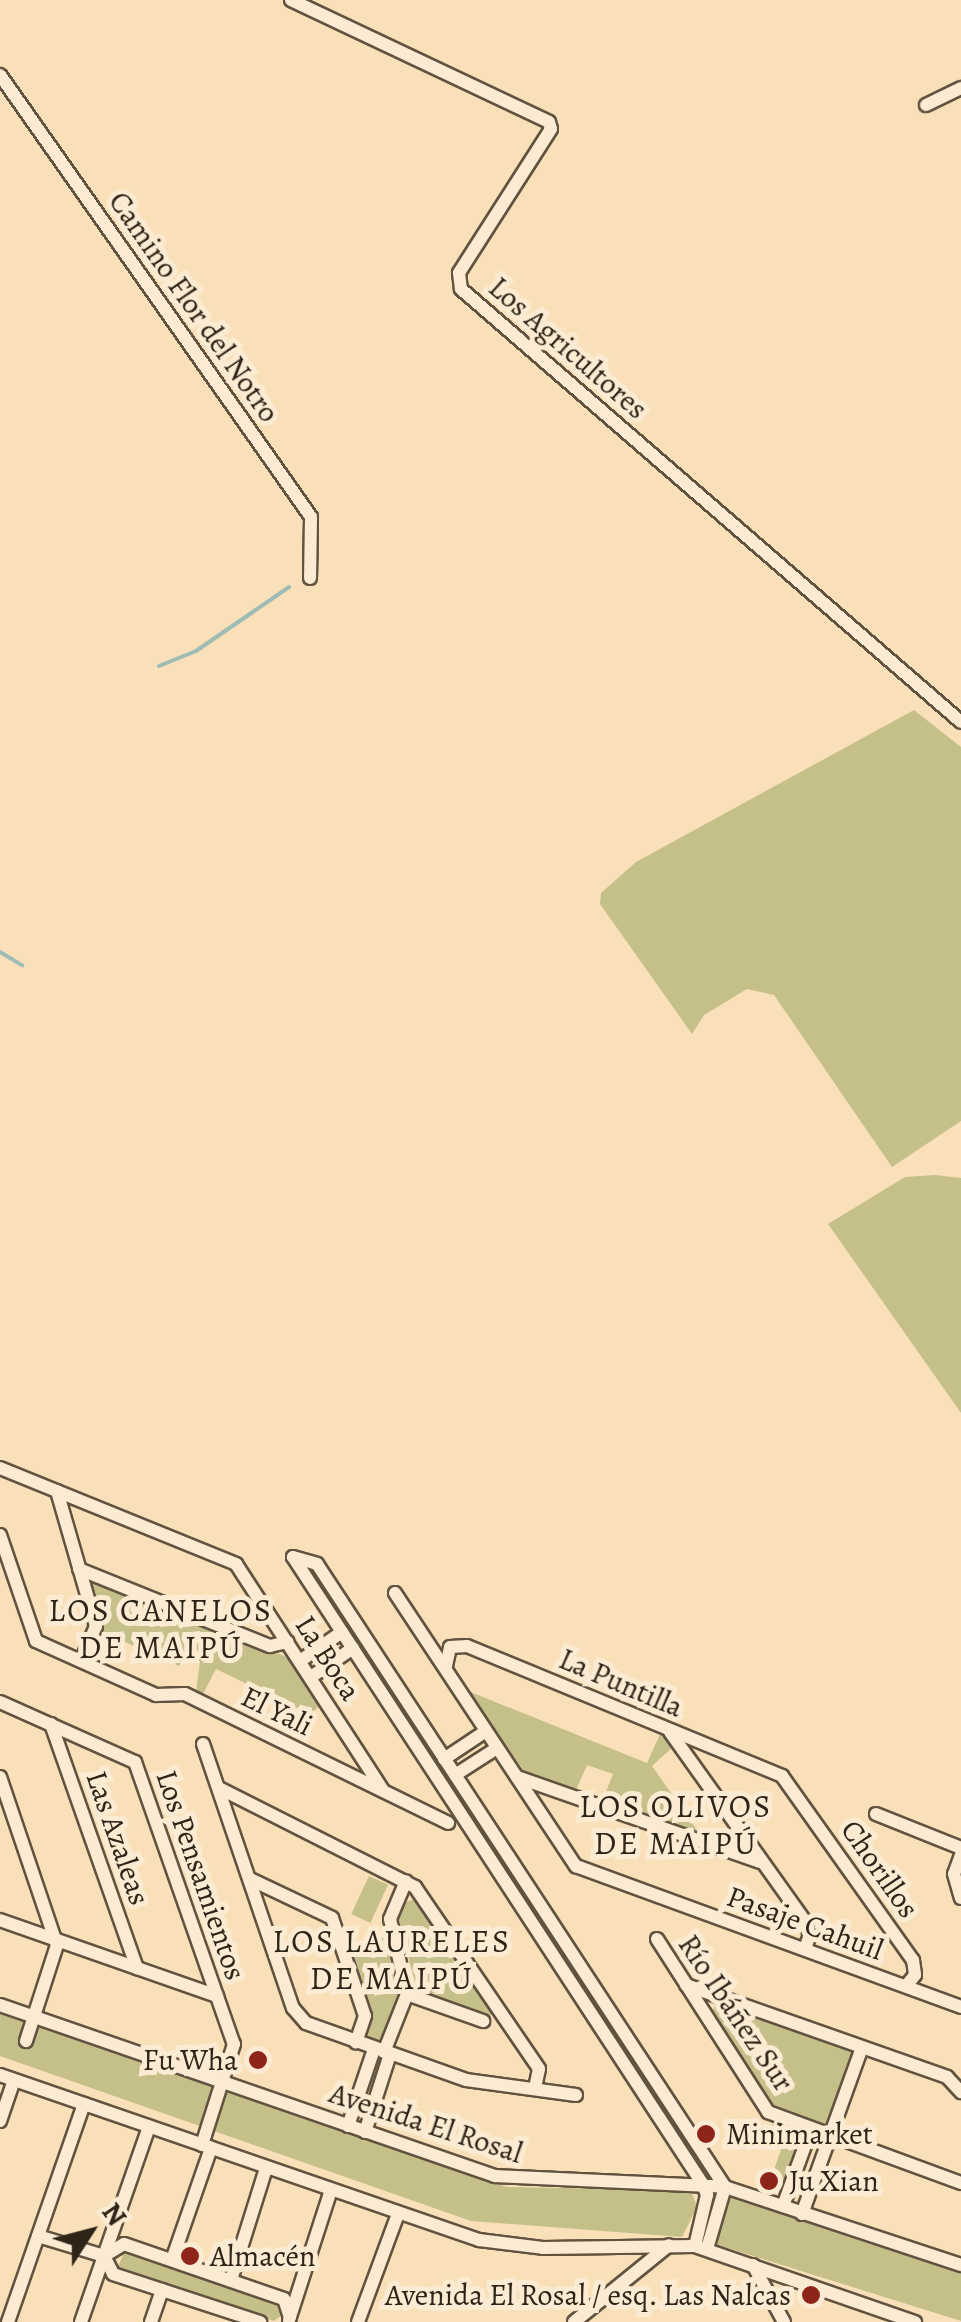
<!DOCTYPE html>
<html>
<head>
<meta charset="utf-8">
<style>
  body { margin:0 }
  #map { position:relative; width:961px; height:2322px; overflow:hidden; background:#f9e0b9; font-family:Alegreya,serif }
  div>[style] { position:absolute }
  .green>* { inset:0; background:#c5c08a; transform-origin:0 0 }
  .stream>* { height:4px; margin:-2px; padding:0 2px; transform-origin:2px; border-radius:2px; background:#9ebcb4 }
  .roads { filter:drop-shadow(2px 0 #615340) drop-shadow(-2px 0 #615340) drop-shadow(0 2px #615340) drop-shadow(0 -2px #615340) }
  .minor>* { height:12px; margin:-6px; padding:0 6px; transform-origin:6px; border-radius:6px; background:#fbebd2 }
  .dots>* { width:28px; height:28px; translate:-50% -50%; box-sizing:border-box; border:5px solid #fbebd2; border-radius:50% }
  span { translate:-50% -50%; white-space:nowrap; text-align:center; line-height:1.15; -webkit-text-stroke:10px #fbebd2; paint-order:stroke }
  .street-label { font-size:30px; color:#2e2418 }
  .poi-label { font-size:30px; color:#2e2418 }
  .right { translate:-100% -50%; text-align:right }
  .left { translate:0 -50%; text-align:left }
  .neighbourhood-label { font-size:32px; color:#2e2418; letter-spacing:2.5px }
  .north { position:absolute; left:40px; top:2182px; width:100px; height:100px; -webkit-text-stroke:8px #fbebd2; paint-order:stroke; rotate:54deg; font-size:28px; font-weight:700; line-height:40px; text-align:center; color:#2e2418 }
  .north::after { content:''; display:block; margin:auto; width:35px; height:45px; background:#2e2418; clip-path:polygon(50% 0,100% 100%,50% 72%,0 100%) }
</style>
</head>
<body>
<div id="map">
  <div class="green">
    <i style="clip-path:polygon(914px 710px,961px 747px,961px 1121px,892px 1167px,774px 995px,747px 989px,704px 1015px,692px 1034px,600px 904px,601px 893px,636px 862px)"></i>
    <i style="clip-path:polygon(935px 1175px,961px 1178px,961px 1413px,828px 1224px,905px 1177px)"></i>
    <i style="clip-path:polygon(97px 1579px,289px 1658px,322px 1704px,310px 1714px,216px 1669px,202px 1696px,196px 1692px,200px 1661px,184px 1659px,179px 1666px,98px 1630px,88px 1585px)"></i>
    <i style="clip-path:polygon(468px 1691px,647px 1763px,661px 1732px,668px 1735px,674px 1746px,652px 1766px,699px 1833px,604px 1797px,613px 1774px,587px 1765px,576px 1790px,524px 1771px)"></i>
    <i style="clip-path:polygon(411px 1717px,505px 1861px,407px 1720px)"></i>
    <i style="left:369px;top:1876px;width:21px;height:42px;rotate:25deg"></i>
    <i style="clip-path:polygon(522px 1888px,706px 2169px,518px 1890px)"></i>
    <i style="clip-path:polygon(416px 1899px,493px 2014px,485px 2017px,417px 1990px,398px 1919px,406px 1902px)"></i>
    <i style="clip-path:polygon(384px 1937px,400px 1994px,381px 2043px,364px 2036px,348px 1947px)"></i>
    <i style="clip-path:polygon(719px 2001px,856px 2048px,831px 2121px,826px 2126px,772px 2104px,711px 2012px)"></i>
    <i style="clip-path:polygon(0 2014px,507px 2187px,674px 2190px,692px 2193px,697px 2207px,682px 2237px,471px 2221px,0 2056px)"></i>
    <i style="clip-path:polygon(771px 2124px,796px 2127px,803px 2138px,784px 2190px,769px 2184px,783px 2144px)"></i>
    <i style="clip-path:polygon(730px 2195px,961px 2272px,961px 2321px,715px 2244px)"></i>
    <i style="clip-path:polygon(125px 2250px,278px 2302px,282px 2315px,274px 2321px,117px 2269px)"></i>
  </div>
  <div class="stream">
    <i style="left:159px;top:666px;width:40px;rotate:-22deg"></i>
    <i style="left:196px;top:651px;width:113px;rotate:-34.5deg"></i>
    <i style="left:0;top:952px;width:26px;rotate:31deg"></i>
  </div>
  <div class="roads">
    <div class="minor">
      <i style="left:291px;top:0;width:285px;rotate:25.3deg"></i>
      <i style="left:549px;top:122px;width:7px;rotate:74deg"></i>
      <i style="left:551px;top:129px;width:171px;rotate:122.6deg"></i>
      <i style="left:459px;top:273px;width:16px;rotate:83deg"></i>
      <i style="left:461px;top:289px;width:661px;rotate:40.89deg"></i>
      <i style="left:0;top:75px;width:540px;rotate:54.87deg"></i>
      <i style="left:311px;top:517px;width:61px;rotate:90.9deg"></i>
      <i style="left:926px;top:105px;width:39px;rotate:-26deg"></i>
      <i style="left:0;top:1468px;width:255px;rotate:22.1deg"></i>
      <i style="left:236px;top:1564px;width:270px;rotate:57deg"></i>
      <i style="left:57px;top:1491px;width:141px;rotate:73.9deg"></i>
      <i style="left:96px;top:1626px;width:38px;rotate:113deg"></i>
      <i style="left:0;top:1535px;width:112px;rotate:71.2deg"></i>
      <i style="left:36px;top:1641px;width:132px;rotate:24.2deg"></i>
      <i style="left:156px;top:1695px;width:29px;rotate:-2deg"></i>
      <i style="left:185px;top:1694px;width:293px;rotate:26.1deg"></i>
      <i style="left:293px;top:1557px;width:25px;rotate:16deg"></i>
      <i style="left:317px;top:1564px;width:745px;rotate:56.78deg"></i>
      <i style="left:725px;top:2187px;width:65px;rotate:106.2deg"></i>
      <i style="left:293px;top:1557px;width:748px;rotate:56.84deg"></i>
      <i style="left:702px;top:2183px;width:13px;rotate:67deg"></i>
      <i style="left:707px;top:2195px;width:52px;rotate:103.2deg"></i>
      <i style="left:79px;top:1569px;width:206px;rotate:22deg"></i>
      <i style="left:270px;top:1646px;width:18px;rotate:-13deg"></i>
      <i style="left:395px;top:1593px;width:328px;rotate:56.5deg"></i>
      <i style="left:576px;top:1866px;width:410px;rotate:20.1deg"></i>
      <i style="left:300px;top:1661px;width:51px;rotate:-34.6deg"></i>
      <i style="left:446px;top:1666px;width:19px;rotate:-78deg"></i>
      <i style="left:450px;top:1647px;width:17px;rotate:-3deg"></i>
      <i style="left:467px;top:1646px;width:341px;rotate:22.4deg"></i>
      <i style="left:782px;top:1776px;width:226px;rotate:54.6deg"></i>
      <i style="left:913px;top:1960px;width:15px;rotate:82deg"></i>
      <i style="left:915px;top:1975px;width:14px;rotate:129deg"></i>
      <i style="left:311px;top:1677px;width:51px;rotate:-34.6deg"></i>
      <i style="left:0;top:1702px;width:148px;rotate:24deg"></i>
      <i style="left:135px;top:1762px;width:299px;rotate:70.7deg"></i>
      <i style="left:234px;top:2044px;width:106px;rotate:107.6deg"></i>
      <i style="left:51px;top:1724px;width:259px;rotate:70.6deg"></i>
      <i style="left:670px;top:1732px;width:231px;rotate:54.5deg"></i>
      <i style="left:804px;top:1920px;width:15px;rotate:67deg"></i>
      <i style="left:810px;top:1934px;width:16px;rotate:108deg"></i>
      <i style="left:203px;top:1744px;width:279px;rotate:71.2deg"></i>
      <i style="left:293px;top:2008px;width:20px;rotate:49deg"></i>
      <i style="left:306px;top:2023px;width:170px;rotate:19.6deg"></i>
      <i style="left:466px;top:2080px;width:111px;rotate:7.8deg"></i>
      <i style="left:444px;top:1759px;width:50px;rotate:-33.7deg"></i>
      <i style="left:455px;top:1775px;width:50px;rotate:-32.7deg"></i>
      <i style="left:0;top:1777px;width:177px;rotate:71.3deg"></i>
      <i style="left:57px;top:1945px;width:101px;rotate:107.9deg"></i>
      <i style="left:517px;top:1777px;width:257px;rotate:19.3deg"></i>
      <i style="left:219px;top:1788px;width:220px;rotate:26.8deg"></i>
      <i style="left:415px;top:1887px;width:220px;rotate:55.7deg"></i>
      <i style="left:539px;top:2069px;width:19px;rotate:102deg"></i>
      <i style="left:876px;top:1814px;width:92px;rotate:21.8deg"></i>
      <i style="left:961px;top:1855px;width:20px;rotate:110deg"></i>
      <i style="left:954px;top:1874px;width:25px;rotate:74deg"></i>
      <i style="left:250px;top:1879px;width:91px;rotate:25.4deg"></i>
      <i style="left:332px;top:1918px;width:103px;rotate:71.4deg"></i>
      <i style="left:365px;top:2016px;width:28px;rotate:109deg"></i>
      <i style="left:0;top:1920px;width:230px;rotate:19.3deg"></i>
      <i style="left:657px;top:1939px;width:206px;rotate:57.3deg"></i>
      <i style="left:768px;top:2112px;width:206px;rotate:20.2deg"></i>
      <i style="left:686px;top:1985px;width:277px;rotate:19.4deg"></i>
      <i style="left:947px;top:2077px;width:21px;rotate:47deg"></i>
      <i style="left:407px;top:1994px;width:81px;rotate:19.6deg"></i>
      <i style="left:0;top:2005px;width:524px;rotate:19.06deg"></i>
      <i style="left:495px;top:2176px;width:230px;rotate:2.7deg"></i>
      <i style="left:725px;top:2187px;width:249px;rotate:18.3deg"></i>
      <i style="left:384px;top:2052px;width:62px;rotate:-68.4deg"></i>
      <i style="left:407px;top:1994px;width:77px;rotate:-102.8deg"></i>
      <i style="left:390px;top:1919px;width:41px;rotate:-67.2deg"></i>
      <i style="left:0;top:2075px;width:507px;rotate:19.01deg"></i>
      <i style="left:479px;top:2240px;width:64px;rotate:7.1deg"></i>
      <i style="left:543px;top:2248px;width:152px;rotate:-0.8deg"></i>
      <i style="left:695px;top:2246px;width:233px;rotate:19.1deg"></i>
      <i style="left:0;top:2121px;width:43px;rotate:-71.1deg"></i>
      <i style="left:348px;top:2126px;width:81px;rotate:-71.3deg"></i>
      <i style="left:365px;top:2132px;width:82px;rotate:-72.2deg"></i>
      <i style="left:783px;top:2206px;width:82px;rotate:-70deg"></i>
      <i style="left:802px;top:2214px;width:177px;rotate:-70.2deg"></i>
      <i style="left:38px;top:2236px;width:69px;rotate:16.9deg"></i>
      <i style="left:104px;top:2256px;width:20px;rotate:63deg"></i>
      <i style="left:113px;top:2274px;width:155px;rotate:18.1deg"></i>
      <i style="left:104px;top:2256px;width:23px;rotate:-31deg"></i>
      <i style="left:124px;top:2244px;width:169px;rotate:19deg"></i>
      <i style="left:284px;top:2299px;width:19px;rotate:72deg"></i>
      <i style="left:172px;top:2260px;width:119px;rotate:-70.8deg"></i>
      <i style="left:753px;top:2265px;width:65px;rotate:61.5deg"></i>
      <i style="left:231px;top:2280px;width:117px;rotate:-72.6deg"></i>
      <i style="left:289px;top:2320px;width:137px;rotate:-72.1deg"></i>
      <i style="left:8px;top:2322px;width:231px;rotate:-70.8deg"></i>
      <i style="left:81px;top:2322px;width:207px;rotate:-70.8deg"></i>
      <i style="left:151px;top:2322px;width:34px;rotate:-71deg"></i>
      <i style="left:358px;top:2322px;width:115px;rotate:-69.7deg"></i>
      <i style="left:574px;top:2322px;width:122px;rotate:-39deg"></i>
    </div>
  </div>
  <div class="dots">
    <i style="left:258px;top:2060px;background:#8f2418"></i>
    <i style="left:706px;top:2134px;background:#8f2418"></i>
    <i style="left:769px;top:2181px;background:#8f2418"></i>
    <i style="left:190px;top:2256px;background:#8f2418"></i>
    <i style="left:811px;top:2295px;background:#8f2418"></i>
  </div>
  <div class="street-label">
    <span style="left:194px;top:307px;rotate:55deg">Camino Flor del Notro</span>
    <span style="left:568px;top:348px;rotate:41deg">Los Agricultores</span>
    <span style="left:328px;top:1658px;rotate:57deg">La Boca</span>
    <span style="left:621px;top:1683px;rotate:23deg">La Puntilla</span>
    <span style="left:277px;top:1711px;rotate:26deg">El Yali</span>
    <span style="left:118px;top:1838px;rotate:71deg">Las Azaleas</span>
    <span style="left:880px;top:1869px;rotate:55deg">Chorillos</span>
    <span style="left:201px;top:1875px;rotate:71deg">Los Pensamientos</span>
    <span style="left:805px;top:1923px;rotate:20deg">Pasaje Cahuil</span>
    <span style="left:736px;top:2013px;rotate:56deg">Río Ibáñez Sur</span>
    <span style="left:426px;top:2123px;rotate:18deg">Avenida El Rosal</span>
  </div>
  <div class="poi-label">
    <span class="right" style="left:238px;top:2060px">Fu Wha</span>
    <span class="left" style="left:726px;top:2134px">Minimarket</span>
    <span class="left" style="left:789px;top:2181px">Ju Xian</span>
    <span class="left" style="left:210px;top:2256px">Almacén</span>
    <span class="right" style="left:791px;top:2295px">Avenida El Rosal / esq. Las Nalcas</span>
  </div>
  <div class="neighbourhood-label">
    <span style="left:161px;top:1629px">LOS CANELOS<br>DE MAIPÚ</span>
    <span style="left:676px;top:1825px">LOS OLIVOS<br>DE MAIPÚ</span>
    <span style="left:392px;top:1960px">LOS LAURELES<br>DE MAIPÚ</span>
  </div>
  <div class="north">N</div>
</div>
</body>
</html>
